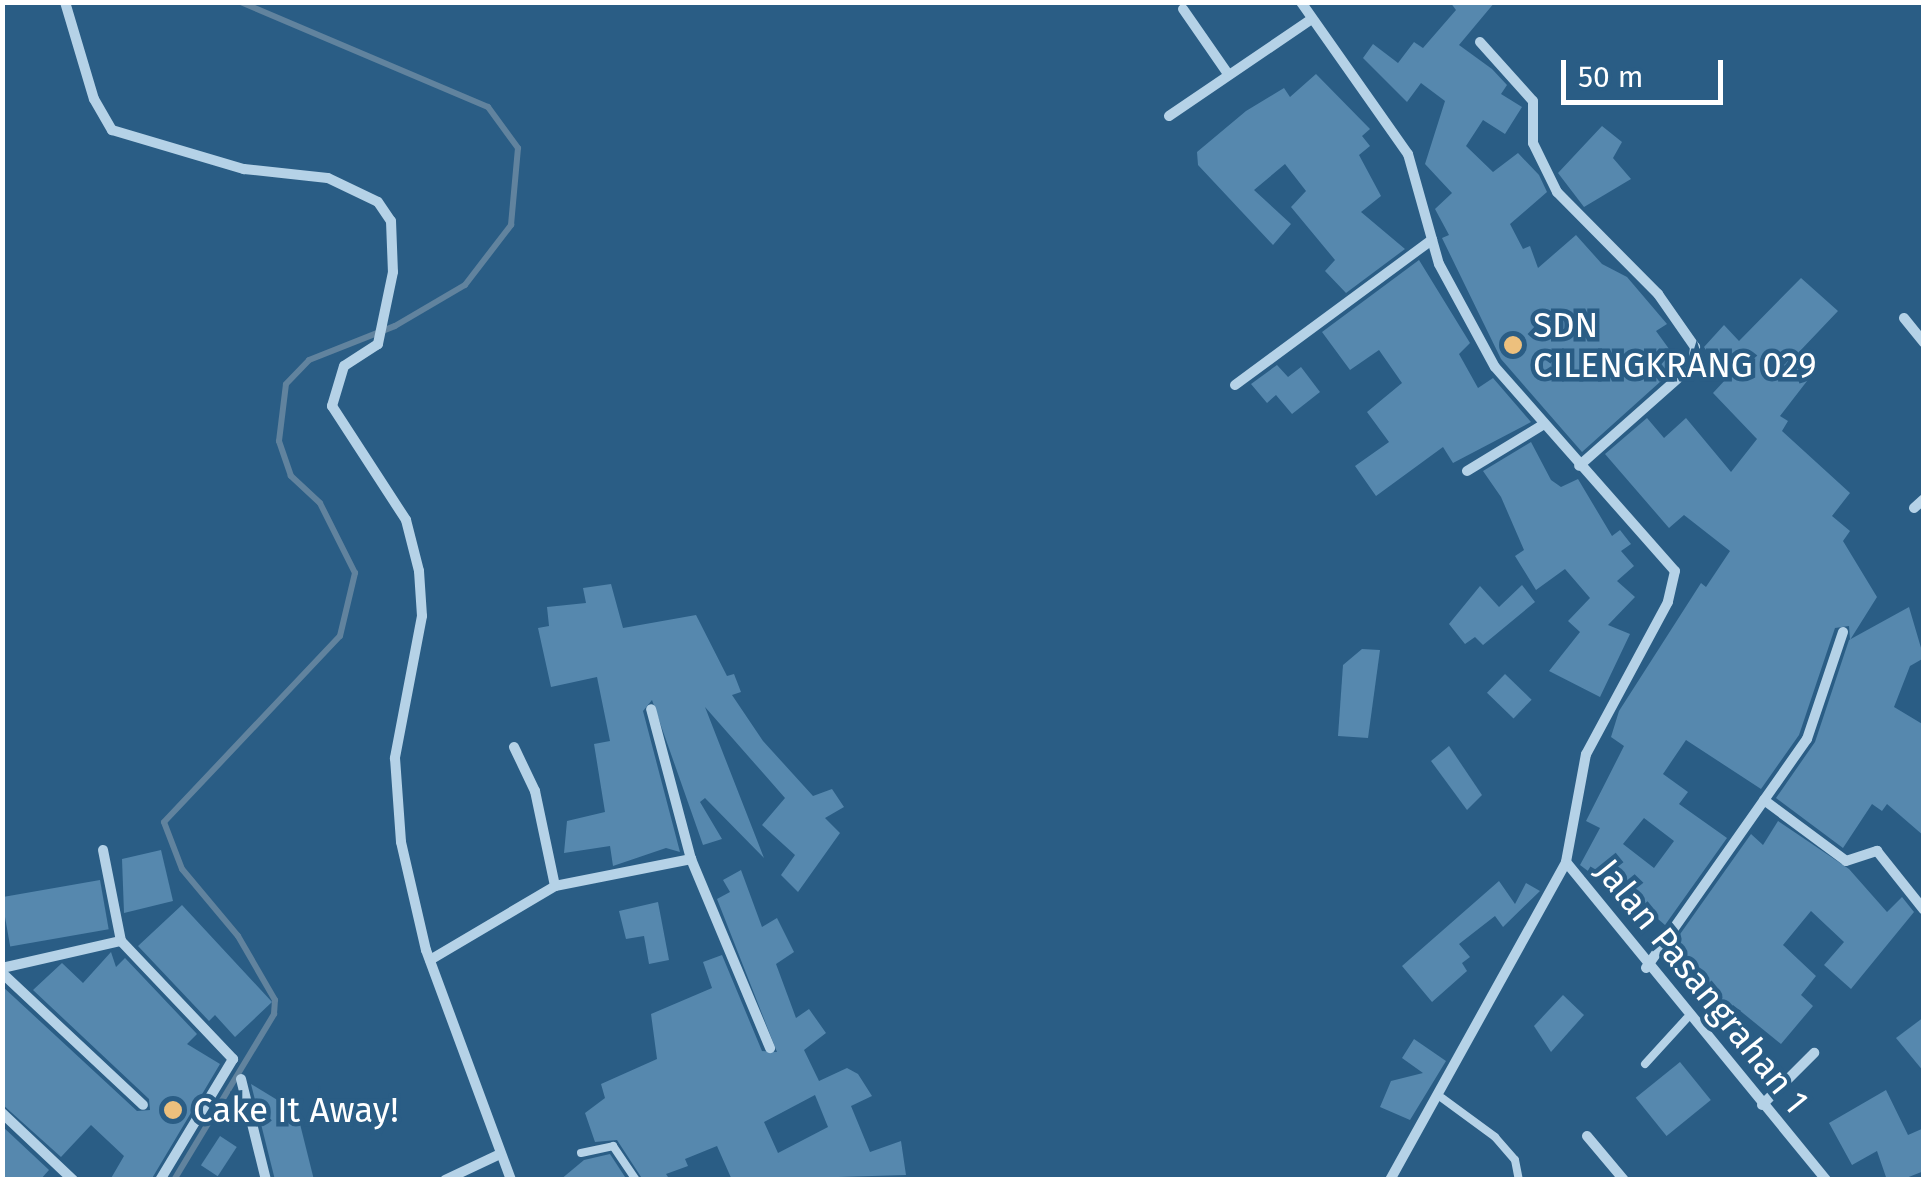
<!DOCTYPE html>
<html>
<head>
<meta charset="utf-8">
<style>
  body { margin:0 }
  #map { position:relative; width:1926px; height:1182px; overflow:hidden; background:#2a5d85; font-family:"Fira Sans",sans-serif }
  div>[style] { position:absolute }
  .stream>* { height:6px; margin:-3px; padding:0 3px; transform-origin:3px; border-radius:3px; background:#61839e }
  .building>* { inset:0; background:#5688ae; transform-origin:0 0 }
  .lane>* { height:8px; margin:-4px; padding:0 4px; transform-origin:4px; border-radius:4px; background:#b5d2e7 }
  .street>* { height:10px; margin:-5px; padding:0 5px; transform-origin:5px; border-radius:5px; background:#b5d2e7 }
  .dots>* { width:28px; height:28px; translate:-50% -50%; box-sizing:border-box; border:5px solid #2a5d85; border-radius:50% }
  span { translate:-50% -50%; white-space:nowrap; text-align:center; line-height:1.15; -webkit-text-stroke:9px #2a5d85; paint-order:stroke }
  .poi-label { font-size:35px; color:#fff }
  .left { translate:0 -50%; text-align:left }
  .street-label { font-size:35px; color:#fff }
  .frame { position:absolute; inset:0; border:5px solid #fff; pointer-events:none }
  .scale { position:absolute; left:1561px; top:60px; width:162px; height:45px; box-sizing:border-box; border:5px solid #fff; border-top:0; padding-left:12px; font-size:30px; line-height:35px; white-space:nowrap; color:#fff; -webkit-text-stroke:8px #2a5d85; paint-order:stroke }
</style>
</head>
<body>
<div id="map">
  <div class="stream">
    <i style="left:174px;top:1180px;width:194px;rotate:-58.9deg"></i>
    <i style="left:274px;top:1014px;width:14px;rotate:-86deg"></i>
    <i style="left:275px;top:1000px;width:74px;rotate:-120deg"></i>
    <i style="left:238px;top:936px;width:87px;rotate:-129.9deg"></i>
    <i style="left:182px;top:869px;width:50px;rotate:-111deg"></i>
    <i style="left:164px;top:822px;width:256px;rotate:-46.6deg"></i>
    <i style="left:340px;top:636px;width:65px;rotate:-76.6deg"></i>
    <i style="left:355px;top:573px;width:78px;rotate:-116.6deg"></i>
    <i style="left:320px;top:503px;width:40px;rotate:-137deg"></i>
    <i style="left:291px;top:476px;width:37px;rotate:-109deg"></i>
    <i style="left:279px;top:441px;width:57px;rotate:-83deg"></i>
    <i style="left:286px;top:384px;width:33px;rotate:-46deg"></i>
    <i style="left:309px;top:360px;width:92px;rotate:-21.6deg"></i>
    <i style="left:395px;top:326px;width:81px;rotate:-30.4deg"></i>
    <i style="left:465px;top:285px;width:76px;rotate:-52.5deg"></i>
    <i style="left:511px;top:225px;width:77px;rotate:-84.8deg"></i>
    <i style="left:518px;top:148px;width:51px;rotate:-126.2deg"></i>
    <i style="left:488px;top:107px;width:268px;rotate:-157deg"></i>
  </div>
  <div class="building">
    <i style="clip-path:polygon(1450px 2px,1495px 2px,1459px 45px,1492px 69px,1507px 85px,1501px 94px,1522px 107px,1505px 134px,1483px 120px,1466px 146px,1493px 172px,1518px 153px,1539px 175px,1547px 192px,1510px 224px,1523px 249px,1530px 246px,1538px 268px,1576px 235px,1602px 264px,1627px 277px,1667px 324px,1656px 331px,1680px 364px,1582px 452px,1501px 359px,1442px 238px,1449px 235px,1435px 209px,1452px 193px,1425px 164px,1445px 101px,1421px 83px,1407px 102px,1363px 58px,1373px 44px,1398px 63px,1414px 42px,1423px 48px,1456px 10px)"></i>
    <i style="clip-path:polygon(1316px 74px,1370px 129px,1362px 136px,1370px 146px,1359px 155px,1381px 196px,1361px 212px,1405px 249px,1346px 293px,1325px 271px,1335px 260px,1291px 207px,1306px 191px,1285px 164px,1254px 190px,1291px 224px,1273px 245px,1198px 165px,1197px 152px,1246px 111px,1284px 88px,1290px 97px)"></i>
    <i style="clip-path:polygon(1602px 126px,1622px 142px,1613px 158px,1631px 179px,1584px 207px,1558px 173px)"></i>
    <i style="clip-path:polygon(1419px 260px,1470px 343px,1459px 354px,1478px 388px,1493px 378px,1531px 422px,1453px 463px,1443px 447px,1376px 496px,1355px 466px,1389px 442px,1367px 412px,1402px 383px,1379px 350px,1350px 370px,1322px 332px)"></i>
    <i style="clip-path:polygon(evenodd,1801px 278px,1838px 311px,1799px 352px,1814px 372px,1780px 416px,1788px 421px,1782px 431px,1850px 493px,1832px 516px,1850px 531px,1843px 541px,1877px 597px,1850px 640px,1849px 626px,1835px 628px,1799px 735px,1761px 789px,1686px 740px,1663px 774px,1688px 792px,1679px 804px,1727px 838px,1665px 925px,1601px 870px,1596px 877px,1580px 865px,1600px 828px,1586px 821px,1624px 746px,1611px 737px,1619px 711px,1701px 583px,1706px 587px,1730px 551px,1684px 515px,1669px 528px,1605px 454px,1647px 418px,1664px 438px,1686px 418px,1731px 472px,1757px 439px,1713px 393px,1726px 379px,1704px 347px,1724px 325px,1739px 341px,1801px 278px,1644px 818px,1674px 841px,1654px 868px,1623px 844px,1644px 818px)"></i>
    <i style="clip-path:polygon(1277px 365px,1288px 377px,1301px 367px,1320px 392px,1292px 414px,1276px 395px,1267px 403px,1251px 384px)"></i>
    <i style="clip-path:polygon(1531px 442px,1551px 480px,1561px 487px,1578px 479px,1612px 536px,1620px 530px,1631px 544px,1621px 551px,1634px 566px,1617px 581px,1635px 597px,1608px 625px,1630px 634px,1600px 697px,1549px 671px,1580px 632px,1568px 621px,1590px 598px,1565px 569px,1536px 590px,1515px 556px,1524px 550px,1501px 497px,1483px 471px)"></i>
    <i style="clip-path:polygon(611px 584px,623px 628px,696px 615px,727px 676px,734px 674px,741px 692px,732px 695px,763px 741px,813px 796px,832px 789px,844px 807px,825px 818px,840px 833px,798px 892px,781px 875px,795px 855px,762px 825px,785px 798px,705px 707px,764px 858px,705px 798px,700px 802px,722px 839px,703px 845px,652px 700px,643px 711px,680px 852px,666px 848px,613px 866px,610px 846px,564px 853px,567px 821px,605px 812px,594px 744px,610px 741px,597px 677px,551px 687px,538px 628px,549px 626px,547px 607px,586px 603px,583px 588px)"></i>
    <i style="clip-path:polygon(1522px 585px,1535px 602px,1483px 645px,1475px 637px,1465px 644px,1449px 624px,1480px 586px,1499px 607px)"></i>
    <i style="clip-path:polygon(1909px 607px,1924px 658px,1910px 666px,1894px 707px,1924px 725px,1924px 836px,1887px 804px,1882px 811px,1872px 804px,1843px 848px,1776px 798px,1815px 742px,1849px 640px)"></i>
    <i style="clip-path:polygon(1362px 649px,1380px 650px,1368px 738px,1338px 736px,1343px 665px)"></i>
    <i style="left:1505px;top:674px;width:37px;height:26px;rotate:44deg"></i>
    <i style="clip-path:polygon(1449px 746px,1482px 795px,1467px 810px,1431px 761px)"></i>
    <i style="clip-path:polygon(1778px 821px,1849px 869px,1887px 912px,1902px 897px,1914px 912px,1851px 989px,1824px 965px,1844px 942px,1811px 911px,1783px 945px,1816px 976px,1801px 995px,1813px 1006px,1781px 1044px,1733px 1005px,1723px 1018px,1709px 1011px,1661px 961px,1751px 834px,1763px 845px)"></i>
    <i style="clip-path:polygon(161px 850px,173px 901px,124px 913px,122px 859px)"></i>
    <i style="clip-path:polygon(evenodd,741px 870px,762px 927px,777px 918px,794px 952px,776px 964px,796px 1018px,809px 1009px,826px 1033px,804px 1050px,819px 1081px,847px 1068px,858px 1074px,872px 1096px,851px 1106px,870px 1152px,901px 1141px,906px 1175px,732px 1180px,717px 1146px,685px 1159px,688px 1166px,666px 1174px,670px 1180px,643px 1180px,617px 1140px,595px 1142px,585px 1113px,605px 1098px,601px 1084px,657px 1059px,651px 1014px,712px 988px,703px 962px,722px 955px,762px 1051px,777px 1052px,717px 899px,730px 892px,723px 880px,741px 870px,815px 1095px,828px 1127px,778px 1153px,764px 1122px,815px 1095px)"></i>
    <i style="left:100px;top:880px;width:50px;height:100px;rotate:80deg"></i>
    <i style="clip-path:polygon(1499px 881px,1515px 904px,1526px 883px,1540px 891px,1503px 927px,1495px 916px,1459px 944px,1470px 957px,1462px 963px,1467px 971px,1432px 1002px,1402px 966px)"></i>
    <i style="clip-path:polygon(658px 902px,669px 960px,649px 964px,644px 936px,626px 939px,619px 911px)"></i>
    <i style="clip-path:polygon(182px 905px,272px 1002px,235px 1037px,215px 1015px,209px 1021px,138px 946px)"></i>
    <i style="clip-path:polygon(111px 952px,116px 967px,125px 958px,197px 1034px,187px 1044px,220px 1064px,151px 1180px,110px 1180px,124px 1156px,91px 1125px,61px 1157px,2px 1104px,2px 986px,137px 1111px,150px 1110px,149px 1099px,33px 990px,62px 963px,83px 983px)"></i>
    <i style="clip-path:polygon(1563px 995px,1584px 1015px,1551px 1052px,1534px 1026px)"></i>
    <i style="clip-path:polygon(1924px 1017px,1924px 1072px,1896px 1038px)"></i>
    <i style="clip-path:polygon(1414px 1039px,1446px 1061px,1410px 1120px,1380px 1107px,1391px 1081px,1423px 1073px,1402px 1058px)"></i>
    <i style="left:1680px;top:1062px;width:49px;height:57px;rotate:51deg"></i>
    <i style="clip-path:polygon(251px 1084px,297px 1112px,314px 1180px,275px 1180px)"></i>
    <i style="clip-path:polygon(1886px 1090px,1908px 1135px,1924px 1128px,1924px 1171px,1901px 1180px,1887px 1180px,1877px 1151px,1852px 1165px,1829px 1123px)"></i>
    <i style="clip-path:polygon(2px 1126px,49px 1170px,40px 1180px,2px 1180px)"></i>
    <i style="left:220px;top:1136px;width:20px;height:35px;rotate:33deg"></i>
    <i style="clip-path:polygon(610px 1154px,627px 1180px,560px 1180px,584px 1160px)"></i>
  </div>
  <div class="lane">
    <i style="left:1645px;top:1064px;width:62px;rotate:-47.6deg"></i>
    <i style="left:1442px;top:1098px;width:66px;rotate:36.3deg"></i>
    <i style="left:1495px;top:1137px;width:30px;rotate:49deg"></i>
    <i style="left:1515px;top:1160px;width:20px;rotate:79deg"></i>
    <i style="left:581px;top:1153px;width:33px;rotate:-12deg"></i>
    <i style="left:613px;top:1146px;width:41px;rotate:55.9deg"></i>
  </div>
  <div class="street">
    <i style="left:65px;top:2px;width:101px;rotate:73.4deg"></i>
    <i style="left:94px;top:99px;width:36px;rotate:60deg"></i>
    <i style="left:112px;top:130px;width:138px;rotate:16.5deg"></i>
    <i style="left:244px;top:169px;width:84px;rotate:6.1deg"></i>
    <i style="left:328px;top:178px;width:55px;rotate:25.6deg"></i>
    <i style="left:378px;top:202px;width:23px;rotate:56deg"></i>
    <i style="left:391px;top:221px;width:51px;rotate:87.8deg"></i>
    <i style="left:393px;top:272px;width:74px;rotate:101.8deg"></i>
    <i style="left:378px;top:344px;width:40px;rotate:147.1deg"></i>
    <i style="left:344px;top:366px;width:42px;rotate:106.7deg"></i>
    <i style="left:332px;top:406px;width:136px;rotate:57deg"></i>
    <i style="left:406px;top:520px;width:53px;rotate:75.7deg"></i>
    <i style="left:419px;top:571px;width:45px;rotate:86.2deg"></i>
    <i style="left:422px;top:616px;width:145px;rotate:100.8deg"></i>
    <i style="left:395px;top:758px;width:84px;rotate:85.9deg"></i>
    <i style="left:401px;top:842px;width:111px;rotate:77deg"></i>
    <i style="left:426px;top:950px;width:245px;rotate:69.7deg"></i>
    <i style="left:1301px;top:2px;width:186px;rotate:54.9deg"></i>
    <i style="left:1408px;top:154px;width:114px;rotate:74.3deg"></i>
    <i style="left:1439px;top:264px;width:117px;rotate:61.5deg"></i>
    <i style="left:1495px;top:367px;width:272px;rotate:48.6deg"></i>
    <i style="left:1675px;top:571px;width:32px;rotate:103deg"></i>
    <i style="left:1668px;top:602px;width:173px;rotate:118.3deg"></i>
    <i style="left:1586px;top:754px;width:110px;rotate:100.5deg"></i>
    <i style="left:1566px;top:862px;width:411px;rotate:50.7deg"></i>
    <i style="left:1183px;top:9px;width:79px;rotate:55.3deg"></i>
    <i style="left:1480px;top:42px;width:79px;rotate:48.1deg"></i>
    <i style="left:1533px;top:101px;width:42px;rotate:90deg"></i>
    <i style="left:1533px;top:143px;width:55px;rotate:63.9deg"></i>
    <i style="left:1557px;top:192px;width:144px;rotate:45.3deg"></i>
    <i style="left:1658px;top:294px;width:65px;rotate:55.1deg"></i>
    <i style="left:1695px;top:347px;width:18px;rotate:96deg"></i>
    <i style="left:1693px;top:365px;width:152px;rotate:138.5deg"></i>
    <i style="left:1169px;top:116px;width:171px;rotate:-34.2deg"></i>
    <i style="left:1904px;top:318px;width:32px;rotate:51deg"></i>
    <i style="left:1235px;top:385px;width:245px;rotate:-36.4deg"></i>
    <i style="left:1467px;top:471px;width:87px;rotate:-31.3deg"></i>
    <i style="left:1914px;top:508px;width:13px;rotate:-42deg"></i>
    <i style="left:514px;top:747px;width:49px;rotate:64.5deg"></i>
    <i style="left:535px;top:791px;width:97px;rotate:78.1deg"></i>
    <i style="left:1764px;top:800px;width:102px;rotate:36.6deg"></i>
    <i style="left:1846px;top:861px;width:33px;rotate:-18deg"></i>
    <i style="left:1877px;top:851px;width:75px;rotate:51.5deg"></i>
    <i style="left:103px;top:850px;width:93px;rotate:78.8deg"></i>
    <i style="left:691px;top:859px;width:205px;rotate:67.3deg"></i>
    <i style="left:121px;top:941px;width:163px;rotate:46.5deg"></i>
    <i style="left:233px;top:1059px;width:141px;rotate:121.1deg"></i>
    <i style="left:430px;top:960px;width:145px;rotate:-30.6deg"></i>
    <i style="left:555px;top:886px;width:139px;rotate:-11.2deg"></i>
    <i style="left:691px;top:859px;width:155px;rotate:-104.9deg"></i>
    <i style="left:2px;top:968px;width:122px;rotate:-12.8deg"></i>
    <i style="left:1646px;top:968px;width:280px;rotate:-54.9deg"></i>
    <i style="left:1807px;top:739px;width:113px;rotate:-71.4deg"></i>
    <i style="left:2px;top:973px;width:193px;rotate:43.1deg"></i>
    <i style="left:241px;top:1079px;width:104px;rotate:76.1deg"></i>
    <i style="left:1762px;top:1105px;width:74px;rotate:-45deg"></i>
    <i style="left:2px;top:1113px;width:98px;rotate:43.3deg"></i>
    <i style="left:1587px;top:1136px;width:57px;rotate:49.9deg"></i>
    <i style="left:445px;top:1180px;width:61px;rotate:-25.3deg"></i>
    <i style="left:1390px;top:1180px;width:363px;rotate:-61deg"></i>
  </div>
  <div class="dots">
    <i style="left:1513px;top:345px;background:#edc07d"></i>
    <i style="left:173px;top:1110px;background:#edc07d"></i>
  </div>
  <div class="poi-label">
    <span class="left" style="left:1533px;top:345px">SDN<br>CILENGKRANG 029</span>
    <span class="left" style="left:193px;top:1110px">Cake It Away!</span>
  </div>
  <div class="street-label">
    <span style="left:1702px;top:986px;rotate:51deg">Jalan Pasangrahan 1</span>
  </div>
  <div class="frame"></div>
  <div class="scale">50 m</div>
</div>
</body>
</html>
